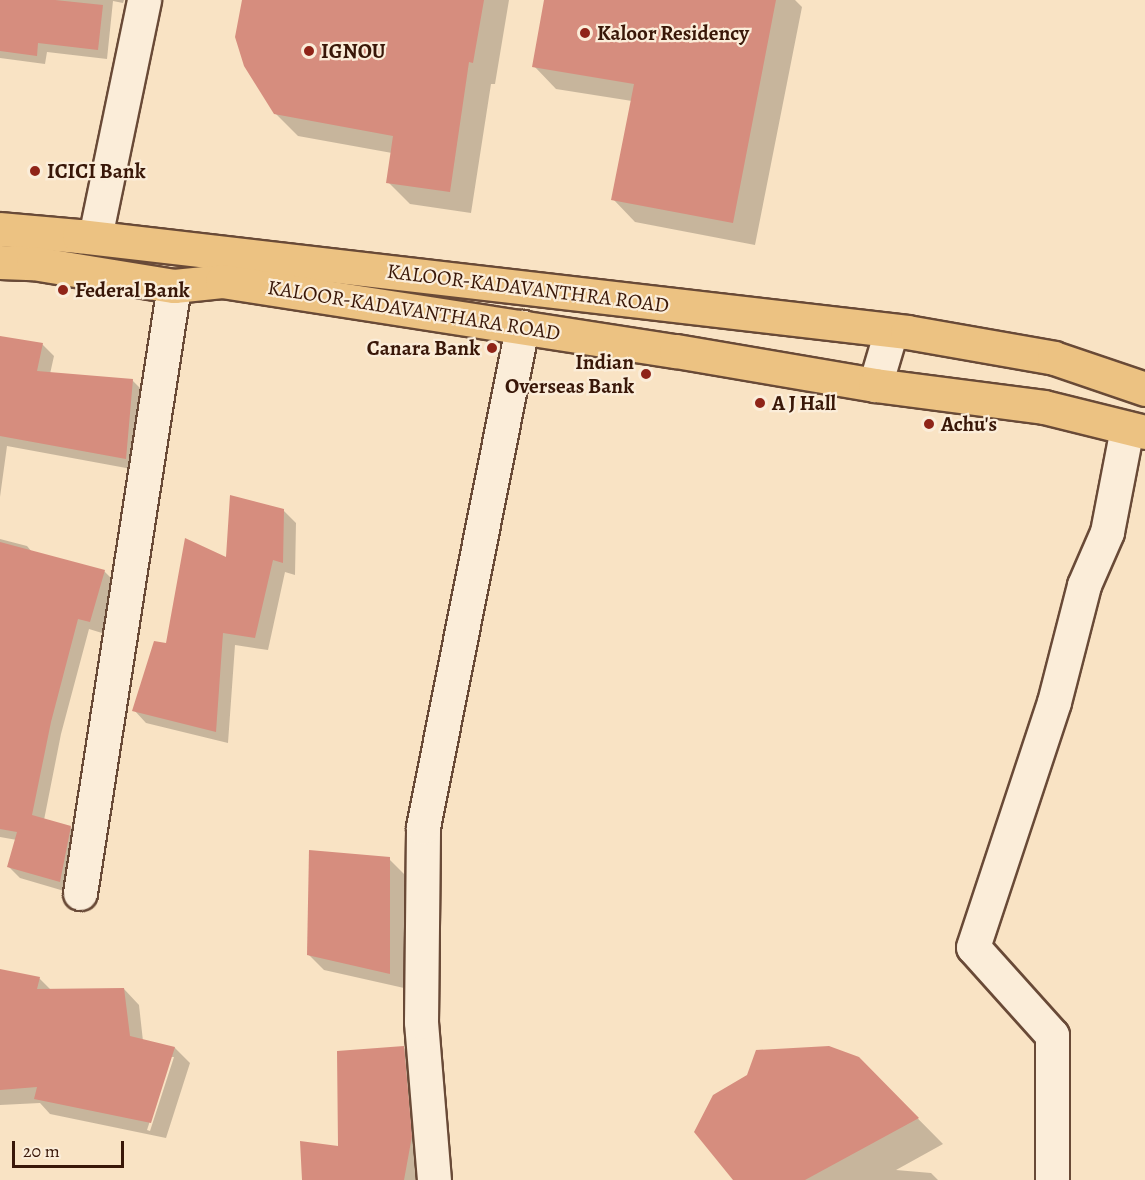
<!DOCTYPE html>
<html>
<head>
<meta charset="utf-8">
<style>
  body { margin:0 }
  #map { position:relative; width:1145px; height:1180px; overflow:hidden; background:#f9e3c4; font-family:Alegreya,serif }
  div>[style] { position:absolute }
  .shadow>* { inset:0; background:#0003 }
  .building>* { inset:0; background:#d68d7e }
  .roads { filter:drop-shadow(2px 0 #694a37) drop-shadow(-2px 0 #694a37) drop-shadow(0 2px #694a37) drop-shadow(0 -2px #694a37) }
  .minor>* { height:33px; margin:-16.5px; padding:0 16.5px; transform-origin:16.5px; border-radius:16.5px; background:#fbedd9 }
  .major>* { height:33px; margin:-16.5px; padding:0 16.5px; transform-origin:16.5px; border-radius:16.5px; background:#ecc282 }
  .dots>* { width:16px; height:16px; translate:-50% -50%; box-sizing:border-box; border:3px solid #fbedd9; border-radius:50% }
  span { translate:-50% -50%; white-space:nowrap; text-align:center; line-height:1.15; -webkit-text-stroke:4.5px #fbedd9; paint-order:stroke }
  .poi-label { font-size:21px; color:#391708; font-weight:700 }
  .left { translate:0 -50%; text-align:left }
  .right { translate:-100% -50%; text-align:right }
  .street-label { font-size:21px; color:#391708 }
  .scale { position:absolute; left:12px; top:1141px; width:112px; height:27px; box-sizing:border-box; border:3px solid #391708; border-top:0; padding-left:8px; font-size:18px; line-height:21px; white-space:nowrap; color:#391708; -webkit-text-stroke:4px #fbedd9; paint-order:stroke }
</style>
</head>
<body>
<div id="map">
  <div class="shadow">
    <i style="clip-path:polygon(0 0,124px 0,123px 3px,113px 1px,107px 59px,47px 52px,45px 64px,0 58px)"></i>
    <i style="clip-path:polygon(243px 0,509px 0,495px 84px,491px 84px,471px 213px,410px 204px,388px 182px,392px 153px,298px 136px,275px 113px)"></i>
    <i style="clip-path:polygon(545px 0,795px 0,802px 7px,755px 245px,635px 222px,613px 199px,632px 101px,556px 89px,534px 66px)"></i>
    <i style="clip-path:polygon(0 337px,42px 344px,54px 356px,50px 374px,132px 380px,144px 392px,137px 470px,7px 446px,0 497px)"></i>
    <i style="clip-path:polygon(283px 510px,296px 523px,295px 575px,285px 572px,268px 650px,235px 645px,228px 743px,146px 723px,134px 710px,167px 645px,227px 559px)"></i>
    <i style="clip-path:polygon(0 539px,27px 546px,32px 552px,104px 571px,115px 582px,102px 633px,89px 629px,61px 734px,44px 820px,71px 827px,82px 839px,71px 893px,20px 878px,9px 867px,17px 840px,0 837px)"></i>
    <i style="clip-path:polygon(389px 859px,404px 874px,404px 988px,324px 970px,308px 954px)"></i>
    <i style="clip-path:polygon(evenodd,0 970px,39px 978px,51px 990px,124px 989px,139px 1005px,143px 1041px,175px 1048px,190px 1063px,166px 1138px,50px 1114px,40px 1103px,0 1105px,0 970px,171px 1057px,174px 1057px,150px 1131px,147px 1130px,171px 1057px)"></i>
    <i style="clip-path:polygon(404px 1048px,419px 1063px,421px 1180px,303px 1180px,340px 1147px)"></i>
    <i style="clip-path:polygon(858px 1058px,943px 1144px,896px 1170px,931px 1173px,938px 1180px,735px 1180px)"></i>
  </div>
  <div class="building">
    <i style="clip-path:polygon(0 0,55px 0,103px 5px,98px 50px,38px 43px,37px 56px,0 51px)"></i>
    <i style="clip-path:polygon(242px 0,484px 0,473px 63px,469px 62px,450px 192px,386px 183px,393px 136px,274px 114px,244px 66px,235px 37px)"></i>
    <i style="clip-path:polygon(544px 0,776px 0,733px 223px,611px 200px,634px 84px,532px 67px)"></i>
    <i style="clip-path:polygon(0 336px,43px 343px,37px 371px,133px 379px,126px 459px,0 436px)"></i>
    <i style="clip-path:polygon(230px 495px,284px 509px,283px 563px,273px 560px,255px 638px,223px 633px,216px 732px,132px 711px,154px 641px,166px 643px,185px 538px,226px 557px)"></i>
    <i style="clip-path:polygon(0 542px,105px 570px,90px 622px,78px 619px,51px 722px,32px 815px,71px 826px,60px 882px,7px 867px,17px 832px,0 829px)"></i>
    <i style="clip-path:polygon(309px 850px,390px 857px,390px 974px,307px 955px)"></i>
    <i style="clip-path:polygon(0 969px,40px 977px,37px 989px,124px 988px,130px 1036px,175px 1047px,151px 1123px,34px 1099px,37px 1087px,0 1090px)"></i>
    <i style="clip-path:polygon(404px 1046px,412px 1136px,404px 1180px,302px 1180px,300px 1141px,338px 1146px,337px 1051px)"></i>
    <i style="clip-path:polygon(829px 1046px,859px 1057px,919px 1118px,805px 1180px,733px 1180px,694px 1132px,713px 1095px,747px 1075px,756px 1050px)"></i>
  </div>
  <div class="roads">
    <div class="minor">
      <i style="left:95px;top:237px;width:242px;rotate:-78.3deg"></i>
      <i style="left:875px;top:385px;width:56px;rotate:-73.5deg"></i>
      <i style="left:80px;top:893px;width:614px;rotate:-81.2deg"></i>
      <i style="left:434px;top:1180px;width:159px;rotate:-94.7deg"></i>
      <i style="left:421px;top:1022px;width:195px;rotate:-89.4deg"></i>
      <i style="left:423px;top:827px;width:510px;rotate:-78.8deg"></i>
      <i style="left:1052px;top:1180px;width:145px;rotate:-90deg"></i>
      <i style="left:1052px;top:1035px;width:118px;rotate:-131.9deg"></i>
      <i style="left:973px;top:947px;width:258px;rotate:-71.7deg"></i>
      <i style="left:1054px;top:702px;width:121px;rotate:-75.6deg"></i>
      <i style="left:1084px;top:585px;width:58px;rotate:-66.5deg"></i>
      <i style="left:1107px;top:532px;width:106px;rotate:-79.1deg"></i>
    </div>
    <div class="major">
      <i style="left:0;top:229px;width:79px;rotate:5.1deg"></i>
      <i style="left:79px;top:236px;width:834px;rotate:6.61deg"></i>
      <i style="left:907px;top:332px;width:149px;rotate:10deg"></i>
      <i style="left:1054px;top:358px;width:96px;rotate:18.8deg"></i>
      <i style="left:0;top:262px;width:33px;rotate:2deg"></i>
      <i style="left:33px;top:263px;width:143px;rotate:9.3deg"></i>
      <i style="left:174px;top:286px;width:48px;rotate:-5.9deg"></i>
      <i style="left:222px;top:281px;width:459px;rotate:8.8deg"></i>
      <i style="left:676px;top:351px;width:202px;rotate:9.7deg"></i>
      <i style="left:875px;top:385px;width:170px;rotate:7.4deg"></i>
      <i style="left:1044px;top:407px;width:104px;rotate:13.9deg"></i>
    </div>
  </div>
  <div class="dots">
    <i style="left:585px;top:33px;background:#8f2418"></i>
    <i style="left:309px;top:51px;background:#8f2418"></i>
    <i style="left:35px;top:171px;background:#8f2418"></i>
    <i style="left:63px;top:290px;background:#8f2418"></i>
    <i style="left:492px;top:348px;background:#8f2418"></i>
    <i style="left:646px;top:374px;background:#8f2418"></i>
    <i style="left:760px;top:403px;background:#8f2418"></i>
    <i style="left:929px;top:424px;background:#8f2418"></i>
  </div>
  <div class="poi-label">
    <span class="left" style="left:597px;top:33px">Kaloor Residency</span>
    <span class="left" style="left:321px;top:51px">IGNOU</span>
    <span class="left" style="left:47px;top:171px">ICICI Bank</span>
    <span class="left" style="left:75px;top:290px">Federal Bank</span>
    <span class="right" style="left:480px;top:348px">Canara Bank</span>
    <span class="right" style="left:634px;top:374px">Indian<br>Overseas Bank</span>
    <span class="left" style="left:772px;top:403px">A J Hall</span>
    <span class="left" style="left:941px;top:424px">Achu's</span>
  </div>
  <div class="street-label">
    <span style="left:528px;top:288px;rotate:7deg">KALOOR-KADAVANTHRA ROAD</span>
    <span style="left:414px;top:310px;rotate:9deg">KALOOR-KADAVANTHARA ROAD</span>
  </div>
  <div class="scale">20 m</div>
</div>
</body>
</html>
